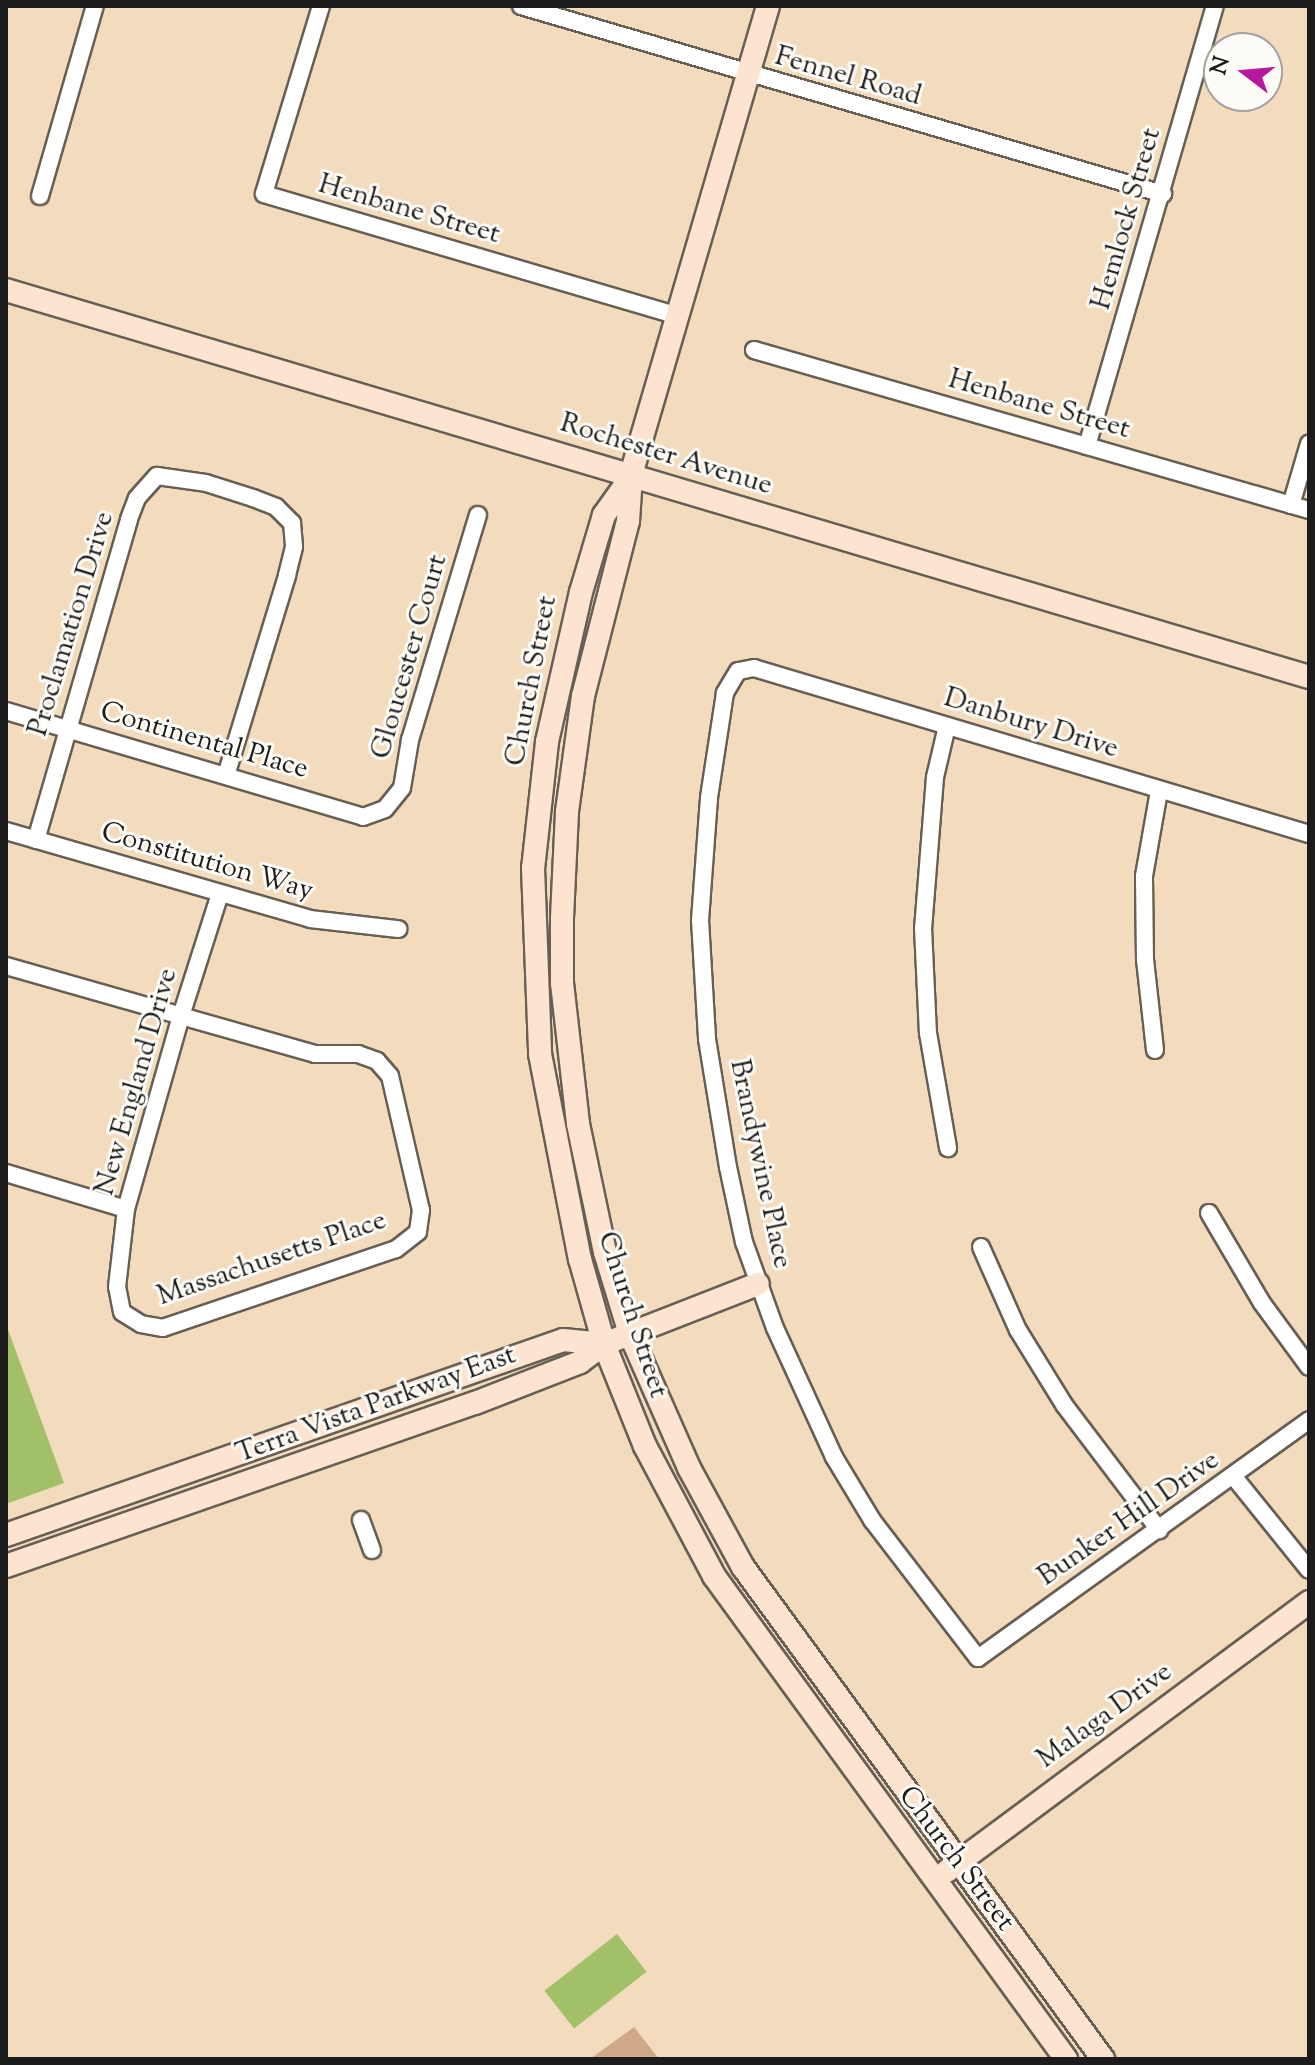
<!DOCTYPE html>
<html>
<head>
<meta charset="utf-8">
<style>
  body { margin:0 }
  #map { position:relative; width:1315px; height:2065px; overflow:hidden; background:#f3dbbd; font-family:"Sorts Mill Goudy",serif }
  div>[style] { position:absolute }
  .green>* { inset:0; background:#a1c068; transform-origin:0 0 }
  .building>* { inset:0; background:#cfa987 }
  .roads { filter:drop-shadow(2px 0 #675f54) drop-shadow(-2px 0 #675f54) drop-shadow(0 2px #675f54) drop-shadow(0 -2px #675f54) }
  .street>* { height:16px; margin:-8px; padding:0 8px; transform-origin:8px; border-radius:8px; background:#fff }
  .secondary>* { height:22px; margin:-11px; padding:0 11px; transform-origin:11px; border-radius:11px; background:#fde4d0 }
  span { translate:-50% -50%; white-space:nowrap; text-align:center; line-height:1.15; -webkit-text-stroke:6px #fdfcf7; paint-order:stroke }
  .street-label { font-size:28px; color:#1c1c1c }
  .frame { position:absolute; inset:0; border:8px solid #1c1c1c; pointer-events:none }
  .north { position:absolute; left:1203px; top:32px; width:80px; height:80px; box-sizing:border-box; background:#fdfcf7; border:2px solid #a3a29f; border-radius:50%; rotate:286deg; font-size:22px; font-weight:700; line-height:32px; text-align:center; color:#1c1c1c }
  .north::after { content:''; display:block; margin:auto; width:28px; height:36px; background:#b5179e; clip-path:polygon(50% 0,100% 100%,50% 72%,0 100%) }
</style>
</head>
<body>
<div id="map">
  <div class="green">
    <i style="clip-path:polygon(6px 1324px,64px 1483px,6px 1504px)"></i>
    <i style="left:617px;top:1934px;width:48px;height:92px;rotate:52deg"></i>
  </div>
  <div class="building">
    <i style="clip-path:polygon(634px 2027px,659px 2059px,590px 2059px)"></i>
  </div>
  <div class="roads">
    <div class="street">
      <i style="left:321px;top:6px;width:196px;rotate:106.9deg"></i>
      <i style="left:264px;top:194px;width:432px;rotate:16.4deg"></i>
      <i style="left:521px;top:6px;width:669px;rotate:16.32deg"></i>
      <i style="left:40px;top:196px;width:198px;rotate:-73.9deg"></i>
      <i style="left:754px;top:350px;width:578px;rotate:16.08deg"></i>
      <i style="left:1087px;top:446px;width:458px;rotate:-73.8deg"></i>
      <i style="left:1291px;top:505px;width:64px;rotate:-73.6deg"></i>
      <i style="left:6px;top:711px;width:372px;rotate:16.5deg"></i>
      <i style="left:363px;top:817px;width:23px;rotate:-20deg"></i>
      <i style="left:385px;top:809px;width:27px;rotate:-51deg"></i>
      <i style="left:402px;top:788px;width:49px;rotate:-80.5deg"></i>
      <i style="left:410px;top:740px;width:235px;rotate:-73.2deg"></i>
      <i style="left:947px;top:726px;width:52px;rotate:103.2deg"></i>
      <i style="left:935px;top:777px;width:151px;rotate:94.5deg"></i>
      <i style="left:923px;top:928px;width:105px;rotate:87.3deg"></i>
      <i style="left:928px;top:1033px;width:117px;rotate:80.1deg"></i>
      <i style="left:6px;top:831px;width:316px;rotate:16.1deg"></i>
      <i style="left:310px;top:919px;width:89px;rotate:6.5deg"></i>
      <i style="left:1309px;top:834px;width:579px;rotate:-163.35deg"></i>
      <i style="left:754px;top:668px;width:16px;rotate:169deg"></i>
      <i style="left:738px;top:671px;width:26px;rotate:121deg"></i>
      <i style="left:725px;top:693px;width:106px;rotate:98.7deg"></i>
      <i style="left:709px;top:798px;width:122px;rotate:94.2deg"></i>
      <i style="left:700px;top:920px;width:119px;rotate:86.6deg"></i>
      <i style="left:707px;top:1039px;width:130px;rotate:80.7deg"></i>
      <i style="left:728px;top:1167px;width:77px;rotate:78deg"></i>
      <i style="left:744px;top:1242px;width:91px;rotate:70.2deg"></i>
      <i style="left:775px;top:1328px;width:142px;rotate:65.4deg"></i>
      <i style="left:834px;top:1457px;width:74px;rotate:58.9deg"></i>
      <i style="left:872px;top:1520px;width:174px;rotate:52.5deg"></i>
      <i style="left:978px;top:1658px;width:408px;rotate:-35.7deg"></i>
      <i style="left:36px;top:840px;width:334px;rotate:-73.8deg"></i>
      <i style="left:129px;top:519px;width:22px;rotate:-69deg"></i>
      <i style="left:137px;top:498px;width:30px;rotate:-48deg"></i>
      <i style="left:157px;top:476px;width:49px;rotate:8.1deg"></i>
      <i style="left:206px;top:483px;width:49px;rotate:17.7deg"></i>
      <i style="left:253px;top:498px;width:25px;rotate:21deg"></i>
      <i style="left:276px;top:507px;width:23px;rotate:45deg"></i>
      <i style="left:292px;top:523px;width:24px;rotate:85deg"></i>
      <i style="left:294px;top:547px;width:30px;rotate:104deg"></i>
      <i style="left:287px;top:576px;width:205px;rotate:107deg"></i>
      <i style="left:6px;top:966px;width:182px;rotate:15.9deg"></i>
      <i style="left:181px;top:1016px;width:139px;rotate:15.8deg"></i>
      <i style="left:315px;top:1054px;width:43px"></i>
      <i style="left:358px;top:1054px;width:20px;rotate:20deg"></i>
      <i style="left:377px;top:1061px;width:20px;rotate:49deg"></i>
      <i style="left:390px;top:1076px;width:138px;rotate:77deg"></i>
      <i style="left:421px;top:1210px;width:22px;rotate:98deg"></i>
      <i style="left:418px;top:1232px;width:28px;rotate:142deg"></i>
      <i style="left:396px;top:1249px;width:246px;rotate:161.3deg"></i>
      <i style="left:163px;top:1328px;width:22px;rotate:-170deg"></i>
      <i style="left:141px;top:1324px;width:22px;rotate:-148deg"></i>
      <i style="left:122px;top:1312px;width:25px;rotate:-101deg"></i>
      <i style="left:117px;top:1287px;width:79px;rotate:-83.4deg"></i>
      <i style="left:126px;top:1209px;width:201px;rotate:-74.1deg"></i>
      <i style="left:181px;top:1016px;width:128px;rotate:-72.3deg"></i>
      <i style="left:1155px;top:1050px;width:91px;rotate:-96.3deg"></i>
      <i style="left:1145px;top:960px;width:84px;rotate:-90.7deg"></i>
      <i style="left:1144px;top:876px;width:86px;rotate:-80deg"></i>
      <i style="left:6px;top:1173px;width:125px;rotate:16.7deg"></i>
      <i style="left:1209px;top:1213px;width:104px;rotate:59.5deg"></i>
      <i style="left:1262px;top:1303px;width:79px;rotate:53.7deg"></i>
      <i style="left:981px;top:1247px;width:91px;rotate:66deg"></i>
      <i style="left:1018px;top:1330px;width:89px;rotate:58.3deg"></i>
      <i style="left:1065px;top:1406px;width:156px;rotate:52.8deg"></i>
      <i style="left:1234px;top:1477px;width:119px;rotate:51.1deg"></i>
      <i style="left:361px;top:1520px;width:32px;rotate:70deg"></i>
    </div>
    <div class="secondary">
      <i style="left:768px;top:6px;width:490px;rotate:106.3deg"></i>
      <i style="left:631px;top:476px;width:45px;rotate:93.8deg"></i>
      <i style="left:628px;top:521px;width:181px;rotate:104.4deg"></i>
      <i style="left:583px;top:696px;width:117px;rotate:97.9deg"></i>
      <i style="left:567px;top:812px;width:106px;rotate:92.7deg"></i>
      <i style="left:562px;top:918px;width:65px;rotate:90deg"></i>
      <i style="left:562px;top:983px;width:142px;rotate:83.5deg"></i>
      <i style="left:578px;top:1124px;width:131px;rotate:78.1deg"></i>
      <i style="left:605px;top:1252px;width:86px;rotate:73deg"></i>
      <i style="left:630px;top:1334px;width:146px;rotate:66.2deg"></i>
      <i style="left:689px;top:1468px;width:113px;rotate:61.4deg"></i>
      <i style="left:743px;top:1567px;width:610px;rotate:53.81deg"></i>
      <i style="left:6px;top:290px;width:1359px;rotate:16.54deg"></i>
      <i style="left:631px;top:477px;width:47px;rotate:125.4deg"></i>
      <i style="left:604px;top:515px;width:80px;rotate:106.6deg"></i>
      <i style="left:581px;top:592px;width:154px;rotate:102.8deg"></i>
      <i style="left:547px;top:742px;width:127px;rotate:96.3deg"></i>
      <i style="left:533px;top:868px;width:186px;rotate:87.8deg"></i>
      <i style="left:540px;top:1054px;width:209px;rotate:79deg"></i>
      <i style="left:580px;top:1259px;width:88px;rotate:74.2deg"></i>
      <i style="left:604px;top:1344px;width:110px;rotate:68.1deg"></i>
      <i style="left:645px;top:1446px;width:147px;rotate:62deg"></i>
      <i style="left:714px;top:1576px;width:598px;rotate:53.92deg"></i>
      <i style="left:6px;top:1535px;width:590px;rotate:-19.29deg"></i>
      <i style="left:563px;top:1340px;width:41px;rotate:5.6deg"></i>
      <i style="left:6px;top:1566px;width:497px;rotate:-19.2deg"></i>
      <i style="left:475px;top:1403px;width:113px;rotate:-21.3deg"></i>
      <i style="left:580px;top:1362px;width:30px;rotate:-37deg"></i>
      <i style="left:604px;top:1344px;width:165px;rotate:-21.3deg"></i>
      <i style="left:947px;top:1871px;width:451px;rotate:-36.6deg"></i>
    </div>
  </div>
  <div class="street-label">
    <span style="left:848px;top:77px;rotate:16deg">Fennel Road</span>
    <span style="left:409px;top:210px;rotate:16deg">Henbane Street</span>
    <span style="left:1127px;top:219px;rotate:-74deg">Hemlock Street</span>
    <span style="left:1039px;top:405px;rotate:16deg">Henbane Street</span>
    <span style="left:666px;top:455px;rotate:17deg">Rochester Avenue</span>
    <span style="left:72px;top:624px;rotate:-73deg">Proclamation Drive</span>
    <span style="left:410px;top:657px;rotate:-74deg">Gloucester Court</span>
    <span style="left:532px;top:681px;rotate:-79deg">Church Street</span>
    <span style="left:1031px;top:724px;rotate:17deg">Danbury Drive</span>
    <span style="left:204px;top:741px;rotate:16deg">Continental Place</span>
    <span style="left:207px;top:862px;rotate:16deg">Constitution Way</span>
    <span style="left:137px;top:1082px;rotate:-74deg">New England Drive</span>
    <span style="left:760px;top:1164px;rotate:78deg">Brandywine Place</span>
    <span style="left:272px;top:1259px;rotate:-19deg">Massachusetts Place</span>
    <span style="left:632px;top:1315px;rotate:72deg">Church Street</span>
    <span style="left:376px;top:1405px;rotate:-20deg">Terra Vista Parkway East</span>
    <span style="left:1129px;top:1519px;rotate:-35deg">Bunker Hill Drive</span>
    <span style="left:1105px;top:1716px;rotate:-36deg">Malaga Drive</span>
    <span style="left:956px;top:1859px;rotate:53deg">Church Street</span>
  </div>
  <div class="frame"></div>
  <div class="north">N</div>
</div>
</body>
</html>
